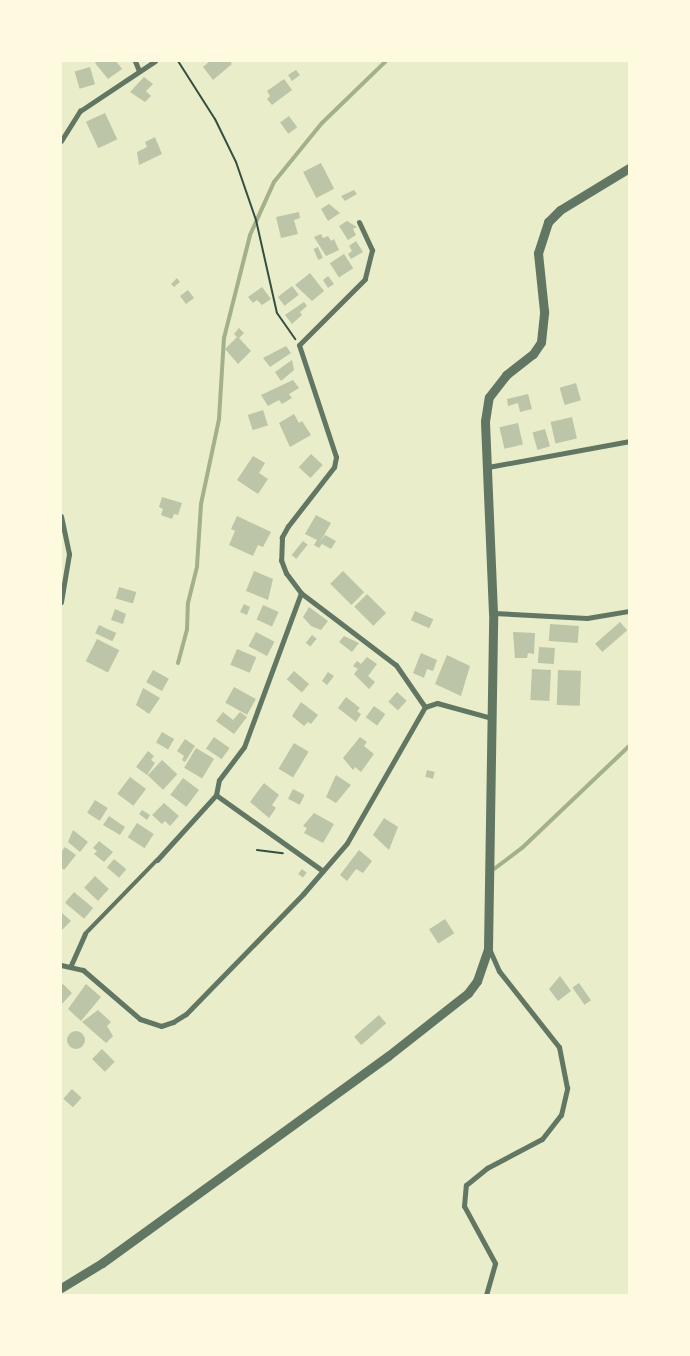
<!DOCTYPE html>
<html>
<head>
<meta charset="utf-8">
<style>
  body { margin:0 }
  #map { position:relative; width:690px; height:1356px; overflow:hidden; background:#e9edc9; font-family:Poppins,sans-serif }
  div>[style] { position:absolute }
  .stream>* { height:4px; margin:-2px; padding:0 2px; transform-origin:2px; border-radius:2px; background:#a3b18a }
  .building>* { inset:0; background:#bcc5a7; transform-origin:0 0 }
  .round { border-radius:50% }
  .path>* { height:2px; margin:-1px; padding:0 1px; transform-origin:1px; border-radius:1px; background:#344e41 }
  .service>* { height:4px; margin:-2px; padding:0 2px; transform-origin:2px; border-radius:2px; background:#617663 }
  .minor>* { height:5px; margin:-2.5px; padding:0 2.5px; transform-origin:2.5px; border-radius:2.5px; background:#617663 }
  .tertiary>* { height:9px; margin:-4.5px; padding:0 4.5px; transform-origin:4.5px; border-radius:4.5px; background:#617663 }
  span { translate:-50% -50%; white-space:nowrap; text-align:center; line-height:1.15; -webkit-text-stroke:4.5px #fefae0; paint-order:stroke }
  .frame { position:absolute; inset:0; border:62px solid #fefae0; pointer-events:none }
</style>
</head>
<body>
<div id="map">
  <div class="stream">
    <i style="left:178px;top:663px;width:35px;rotate:-75deg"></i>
    <i style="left:187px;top:629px;width:26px;rotate:-88deg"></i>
    <i style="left:188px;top:603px;width:38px;rotate:-76deg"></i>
    <i style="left:197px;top:566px;width:62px;rotate:-86.3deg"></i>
    <i style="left:201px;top:504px;width:87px;rotate:-78deg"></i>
    <i style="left:219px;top:419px;width:81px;rotate:-86.5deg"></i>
    <i style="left:224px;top:338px;width:106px;rotate:-75.8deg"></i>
    <i style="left:250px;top:235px;width:58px;rotate:-65.6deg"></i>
    <i style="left:274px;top:182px;width:76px;rotate:-50.9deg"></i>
    <i style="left:322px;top:123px;width:89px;rotate:-44.1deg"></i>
    <i style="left:494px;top:869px;width:35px;rotate:-37deg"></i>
    <i style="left:522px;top:848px;width:148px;rotate:-43.6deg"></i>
  </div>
  <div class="building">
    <i style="clip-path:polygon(98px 61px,116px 61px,122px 69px,108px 79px,95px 63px)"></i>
    <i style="clip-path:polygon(210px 61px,230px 61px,232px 64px,213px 80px,203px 67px)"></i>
    <i style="left:90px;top:67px;width:18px;height:16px;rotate:74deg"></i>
    <i style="clip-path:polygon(296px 70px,300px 75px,292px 81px,288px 75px)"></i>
    <i style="clip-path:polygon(144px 77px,153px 84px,146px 91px,151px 96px,145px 102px,130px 92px)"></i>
    <i style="clip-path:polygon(284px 79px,292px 90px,272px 105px,267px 99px,270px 96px,267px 91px)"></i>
    <i style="left:105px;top:113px;width:29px;height:21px;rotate:65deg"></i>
    <i style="left:289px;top:116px;width:14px;height:11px;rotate:54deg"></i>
    <i style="clip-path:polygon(155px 137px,162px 154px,139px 165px,137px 152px,147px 147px,145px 142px)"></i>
    <i style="left:321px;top:163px;width:29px;height:20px;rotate:63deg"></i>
    <i style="clip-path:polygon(354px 190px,357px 194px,345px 201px,341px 196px)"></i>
    <i style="clip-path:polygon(329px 204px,340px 213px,328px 221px,321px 209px)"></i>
    <i style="clip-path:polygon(299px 212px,300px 218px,294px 220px,298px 234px,281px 238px,276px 217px)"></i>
    <i style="clip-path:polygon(347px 221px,357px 227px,353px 229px,356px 235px,348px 240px,339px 226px)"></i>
    <i style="clip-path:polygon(321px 234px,323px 238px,328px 236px,331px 241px,334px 239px,339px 250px,326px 256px,314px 237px)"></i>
    <i style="clip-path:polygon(356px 241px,363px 252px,351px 259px,348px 254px,352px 251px,349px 246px)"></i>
    <i style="left:318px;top:247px;width:12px;height:5px;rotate:66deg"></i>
    <i style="left:344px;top:254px;width:17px;height:17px;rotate:57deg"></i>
    <i style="clip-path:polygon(310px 273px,324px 291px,312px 301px,295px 285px)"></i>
    <i style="clip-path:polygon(328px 276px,334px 284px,328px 288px,323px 280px)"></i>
    <i style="clip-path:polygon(177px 278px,180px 282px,174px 287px,171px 284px)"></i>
    <i style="left:292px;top:286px;width:11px;height:18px;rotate:52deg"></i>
    <i style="clip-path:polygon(262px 287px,271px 299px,262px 305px,257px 300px,253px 303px,248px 297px)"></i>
    <i style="left:188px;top:290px;width:10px;height:10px;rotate:53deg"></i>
    <i style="clip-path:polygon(304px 302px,307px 306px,300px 312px,302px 315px,292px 324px,285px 315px)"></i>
    <i style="clip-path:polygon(239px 328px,244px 333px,239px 338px,251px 351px,238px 364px,225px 349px,237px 337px,234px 334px)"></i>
    <i style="clip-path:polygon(286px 346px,291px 353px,270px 367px,263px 358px)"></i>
    <i style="clip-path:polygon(292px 360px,294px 370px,281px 381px,275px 372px)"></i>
    <i style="clip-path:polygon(293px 380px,299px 388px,289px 394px,292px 398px,282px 404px,279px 400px,268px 406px,261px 395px)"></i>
    <i style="left:576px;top:383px;width:18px;height:17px;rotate:74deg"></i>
    <i style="clip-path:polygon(528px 394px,532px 409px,520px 412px,518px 403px,508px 406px,507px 399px)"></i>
    <i style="left:263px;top:410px;width:16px;height:16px;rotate:72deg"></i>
    <i style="clip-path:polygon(294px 414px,299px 423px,302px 421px,311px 435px,290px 447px,279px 423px)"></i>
    <i style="left:572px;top:417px;width:22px;height:22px;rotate:77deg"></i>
    <i style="left:518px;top:423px;width:22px;height:19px;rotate:77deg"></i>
    <i style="left:545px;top:429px;width:18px;height:13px;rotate:74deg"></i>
    <i style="left:311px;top:454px;width:16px;height:18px;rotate:43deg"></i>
    <i style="clip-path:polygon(253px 456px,265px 463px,259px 473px,268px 479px,258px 494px,237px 480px)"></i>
    <i style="clip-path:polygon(162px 497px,182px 503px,178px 515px,174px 514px,172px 519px,161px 515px,163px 509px,159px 507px)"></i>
    <i style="clip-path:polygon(316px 515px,331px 523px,320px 542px,325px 535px,336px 541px,331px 549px,322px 544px,319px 548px,314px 545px,317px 540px,305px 534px)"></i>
    <i style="clip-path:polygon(237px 516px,271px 532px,263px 547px,258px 545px,253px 556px,229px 545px,235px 531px,231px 529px)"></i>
    <i style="left:303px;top:541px;width:6px;height:18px;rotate:39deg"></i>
    <i style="clip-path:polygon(254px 571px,273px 579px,268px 600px,246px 591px)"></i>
    <i style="left:343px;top:571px;width:30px;height:18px;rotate:45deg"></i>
    <i style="left:119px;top:587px;width:18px;height:12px;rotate:16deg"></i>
    <i style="left:367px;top:594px;width:27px;height:18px;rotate:45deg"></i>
    <i style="clip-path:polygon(244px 604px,250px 607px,247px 615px,240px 612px)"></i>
    <i style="left:263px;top:605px;width:17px;height:16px;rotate:24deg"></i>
    <i style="clip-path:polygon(309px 607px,328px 621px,321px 630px,311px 626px,303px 617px)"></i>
    <i style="clip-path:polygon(115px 609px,126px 614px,123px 624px,111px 620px)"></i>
    <i style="left:415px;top:611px;width:20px;height:10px;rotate:24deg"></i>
    <i style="left:620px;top:622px;width:11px;height:33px;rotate:49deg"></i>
    <i style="left:550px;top:624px;width:29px;height:17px;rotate:4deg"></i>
    <i style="left:99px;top:625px;width:19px;height:9px;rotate:25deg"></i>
    <i style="left:256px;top:632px;width:21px;height:16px;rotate:28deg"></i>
    <i style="clip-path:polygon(513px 632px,535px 633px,534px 654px,528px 653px,527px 658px,515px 658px)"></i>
    <i style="left:312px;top:635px;width:6px;height:10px;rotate:39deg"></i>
    <i style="clip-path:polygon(344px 636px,359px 643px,352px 652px,339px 642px)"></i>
    <i style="left:97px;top:639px;width:25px;height:25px;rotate:27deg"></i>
    <i style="left:539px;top:647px;width:16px;height:16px;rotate:4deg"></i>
    <i style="left:237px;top:649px;width:21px;height:17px;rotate:23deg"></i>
    <i style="clip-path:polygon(421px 653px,437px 660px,433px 671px,427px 669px,424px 678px,413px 673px)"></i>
    <i style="clip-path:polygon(447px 655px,470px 666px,461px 696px,435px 684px)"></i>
    <i style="clip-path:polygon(367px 657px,377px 664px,368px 676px,375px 682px,369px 689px,354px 674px,358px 669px,353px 666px,357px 661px,361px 664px)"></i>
    <i style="left:532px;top:669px;width:19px;height:31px;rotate:3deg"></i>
    <i style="left:153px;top:670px;width:18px;height:14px;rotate:29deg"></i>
    <i style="left:558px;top:670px;width:23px;height:35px;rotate:2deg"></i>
    <i style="left:294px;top:671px;width:20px;height:11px;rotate:41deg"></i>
    <i style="clip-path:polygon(328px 672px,334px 676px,327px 685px,322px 681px)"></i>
    <i style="left:234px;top:687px;width:25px;height:18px;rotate:29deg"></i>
    <i style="clip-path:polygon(143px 688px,160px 698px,149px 714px,136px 705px)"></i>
    <i style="left:397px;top:692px;width:13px;height:13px;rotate:42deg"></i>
    <i style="clip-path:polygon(346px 697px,360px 708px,357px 711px,361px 714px,356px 722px,338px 708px)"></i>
    <i style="clip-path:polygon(301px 702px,318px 715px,311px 724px,308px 722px,304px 726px,292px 716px)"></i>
    <i style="left:374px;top:706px;width:14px;height:14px;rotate:36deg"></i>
    <i style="clip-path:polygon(223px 712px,233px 720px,240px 712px,247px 717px,234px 734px,216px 721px)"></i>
    <i style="left:162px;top:732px;width:14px;height:12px;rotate:30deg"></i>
    <i style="left:214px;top:737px;width:19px;height:14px;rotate:35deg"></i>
    <i style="clip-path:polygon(360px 737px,367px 742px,364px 746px,374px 754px,361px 772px,355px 767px,353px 770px,343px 758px)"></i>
    <i style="clip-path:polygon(185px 739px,195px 746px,185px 762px,182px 760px,184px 756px,177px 751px)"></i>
    <i style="left:294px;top:743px;width:17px;height:30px;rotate:31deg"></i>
    <i style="left:196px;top:748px;width:21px;height:23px;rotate:31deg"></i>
    <i style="clip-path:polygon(148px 751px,154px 756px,151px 760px,155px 763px,147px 775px,136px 767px)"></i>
    <i style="left:162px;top:760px;width:21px;height:21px;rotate:43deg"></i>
    <i style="left:427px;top:770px;width:8px;height:7px;rotate:14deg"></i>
    <i style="clip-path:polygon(336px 775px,351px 785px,336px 803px,326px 797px)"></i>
    <i style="left:130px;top:777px;width:20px;height:21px;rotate:37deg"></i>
    <i style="left:183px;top:778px;width:20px;height:21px;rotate:37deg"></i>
    <i style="clip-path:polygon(264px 783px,279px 795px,272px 805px,276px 808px,269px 818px,250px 802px)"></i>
    <i style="left:293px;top:789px;width:13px;height:11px;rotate:27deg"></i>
    <i style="left:95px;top:800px;width:15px;height:15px;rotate:32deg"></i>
    <i style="clip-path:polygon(164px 803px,179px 816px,170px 826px,165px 821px,162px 824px,152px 815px)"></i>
    <i style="clip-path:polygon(142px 810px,150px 815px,147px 820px,139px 814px)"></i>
    <i style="clip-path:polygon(314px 813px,334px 824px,323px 843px,304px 833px,307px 828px,303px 826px)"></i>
    <i style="clip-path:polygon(109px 816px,125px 827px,120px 835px,103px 825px)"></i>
    <i style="clip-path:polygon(384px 818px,398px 827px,389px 850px,373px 835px)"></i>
    <i style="left:137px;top:823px;width:20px;height:17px;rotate:33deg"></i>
    <i style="clip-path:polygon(73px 830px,88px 842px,80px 852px,68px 842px)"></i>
    <i style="clip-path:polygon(99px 841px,113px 852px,104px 862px,94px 854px,97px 851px,93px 848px)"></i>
    <i style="clip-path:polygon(65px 847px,76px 855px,64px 870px,61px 867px,61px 852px)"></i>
    <i style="clip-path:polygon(359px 850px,372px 861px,363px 873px,356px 869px,347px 881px,340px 875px)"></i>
    <i style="left:114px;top:859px;width:16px;height:11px;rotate:40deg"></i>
    <i style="left:302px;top:869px;width:6px;height:6px;rotate:39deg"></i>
    <i style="left:95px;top:876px;width:19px;height:16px;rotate:43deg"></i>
    <i style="left:74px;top:892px;width:25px;height:14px;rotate:40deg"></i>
    <i style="clip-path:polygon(61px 912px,71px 921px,61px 931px)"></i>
    <i style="left:445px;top:919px;width:17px;height:19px;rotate:57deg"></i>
    <i style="clip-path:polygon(560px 976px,571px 991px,558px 1001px,549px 989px)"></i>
    <i style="left:579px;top:983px;width:21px;height:8px;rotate:55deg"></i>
    <i style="clip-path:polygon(63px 984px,72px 993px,61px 1005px,61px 986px)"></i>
    <i style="clip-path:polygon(86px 984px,101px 997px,81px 1021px,68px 1009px)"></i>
    <i style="clip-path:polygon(98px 1010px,111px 1022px,107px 1026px,113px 1036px,106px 1043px,82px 1022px)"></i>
    <i style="left:379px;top:1015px;width:11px;height:33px;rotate:49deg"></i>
    <i class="round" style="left:67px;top:1031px;width:18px;height:18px"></i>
    <i style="left:102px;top:1049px;width:18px;height:14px;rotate:45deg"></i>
    <i style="left:72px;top:1089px;width:13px;height:13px;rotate:42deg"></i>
  </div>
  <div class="path">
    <i style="left:178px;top:61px;width:69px;rotate:57.5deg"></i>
    <i style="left:215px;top:119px;width:48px;rotate:64deg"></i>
    <i style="left:236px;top:162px;width:61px;rotate:71deg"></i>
    <i style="left:256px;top:220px;width:95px;rotate:77.3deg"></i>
    <i style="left:277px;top:313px;width:32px;rotate:55deg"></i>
    <i style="left:257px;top:850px;width:26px;rotate:7deg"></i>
  </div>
  <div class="service">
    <i style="left:85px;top:934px;width:103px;rotate:-45.8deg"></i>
  </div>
  <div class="minor">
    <i style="left:135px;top:61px;width:11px;rotate:68deg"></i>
    <i style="left:61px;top:141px;width:36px;rotate:-58deg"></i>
    <i style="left:80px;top:111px;width:90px;rotate:-33.7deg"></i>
    <i style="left:359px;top:222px;width:31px;rotate:65deg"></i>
    <i style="left:372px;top:250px;width:30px;rotate:104deg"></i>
    <i style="left:365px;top:279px;width:93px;rotate:135deg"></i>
    <i style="left:299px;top:345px;width:118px;rotate:71.7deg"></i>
    <i style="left:336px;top:457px;width:10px;rotate:101deg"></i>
    <i style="left:334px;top:467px;width:75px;rotate:127.9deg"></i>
    <i style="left:288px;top:526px;width:13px;rotate:119deg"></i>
    <i style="left:282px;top:537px;width:23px;rotate:92deg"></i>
    <i style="left:281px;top:560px;width:14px;rotate:69deg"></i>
    <i style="left:286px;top:573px;width:25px;rotate:53deg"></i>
    <i style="left:301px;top:593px;width:119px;rotate:37.2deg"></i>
    <i style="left:396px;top:665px;width:51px;rotate:55.4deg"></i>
    <i style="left:488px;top:467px;width:143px;rotate:-10.4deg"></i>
    <i style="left:61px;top:516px;width:39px;rotate:78deg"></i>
    <i style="left:69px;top:554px;width:49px;rotate:99.5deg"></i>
    <i style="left:493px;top:613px;width:94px;rotate:3deg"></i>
    <i style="left:587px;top:618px;width:43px;rotate:-9.5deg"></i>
    <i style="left:216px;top:795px;width:131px;rotate:35.4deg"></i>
    <i style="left:157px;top:860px;width:88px;rotate:-47.8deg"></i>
    <i style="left:216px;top:795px;width:15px;rotate:-79deg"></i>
    <i style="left:219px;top:780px;width:41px;rotate:-52.9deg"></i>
    <i style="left:244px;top:747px;width:164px;rotate:-69.7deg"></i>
    <i style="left:61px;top:965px;width:23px;rotate:13deg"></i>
    <i style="left:83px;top:970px;width:75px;rotate:40.7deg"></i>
    <i style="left:140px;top:1019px;width:22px;rotate:18deg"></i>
    <i style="left:161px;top:1026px;width:13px;rotate:-18deg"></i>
    <i style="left:173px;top:1022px;width:15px;rotate:-32deg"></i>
    <i style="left:186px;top:1014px;width:168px;rotate:-45.7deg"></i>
    <i style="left:303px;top:894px;width:67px;rotate:-49.2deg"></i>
    <i style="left:347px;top:843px;width:157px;rotate:-60.2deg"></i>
    <i style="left:425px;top:707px;width:13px;rotate:-18deg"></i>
    <i style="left:437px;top:703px;width:57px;rotate:15.3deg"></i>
    <i style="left:71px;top:965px;width:34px;rotate:-66deg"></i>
    <i style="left:486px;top:1295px;width:33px;rotate:-74deg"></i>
    <i style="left:495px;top:1263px;width:65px;rotate:-118.5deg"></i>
    <i style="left:464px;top:1206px;width:21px;rotate:-85deg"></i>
    <i style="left:466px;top:1185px;width:27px;rotate:-39deg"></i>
    <i style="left:487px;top:1168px;width:62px;rotate:-27.8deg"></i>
    <i style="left:542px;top:1139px;width:31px;rotate:-52deg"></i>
    <i style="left:561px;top:1115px;width:28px;rotate:-77deg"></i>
    <i style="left:567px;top:1088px;width:42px;rotate:-101deg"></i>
    <i style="left:559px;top:1047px;width:97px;rotate:-128.3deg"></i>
    <i style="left:499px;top:971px;width:24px;rotate:-114deg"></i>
  </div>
  <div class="tertiary">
    <i style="left:61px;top:1288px;width:48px;rotate:-31.4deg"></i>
    <i style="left:102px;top:1263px;width:353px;rotate:-35.9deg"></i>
    <i style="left:388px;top:1056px;width:102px;rotate:-38.2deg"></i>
    <i style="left:468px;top:993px;width:15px;rotate:-53deg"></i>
    <i style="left:477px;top:981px;width:34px;rotate:-71deg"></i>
    <i style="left:488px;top:949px;width:336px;rotate:-89.1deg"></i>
    <i style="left:493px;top:613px;width:192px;rotate:-92.4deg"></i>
    <i style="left:485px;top:421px;width:24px;rotate:-81deg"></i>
    <i style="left:489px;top:397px;width:28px;rotate:-52deg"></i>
    <i style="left:506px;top:375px;width:34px;rotate:-38deg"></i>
    <i style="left:533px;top:354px;width:14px;rotate:-56deg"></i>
    <i style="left:541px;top:342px;width:31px;rotate:-84deg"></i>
    <i style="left:544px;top:311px;width:58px;rotate:-95.9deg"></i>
    <i style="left:538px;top:253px;width:33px;rotate:-72deg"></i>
    <i style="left:548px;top:222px;width:17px;rotate:-45deg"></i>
    <i style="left:560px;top:210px;width:81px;rotate:-31.3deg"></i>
  </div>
  <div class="frame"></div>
</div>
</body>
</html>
